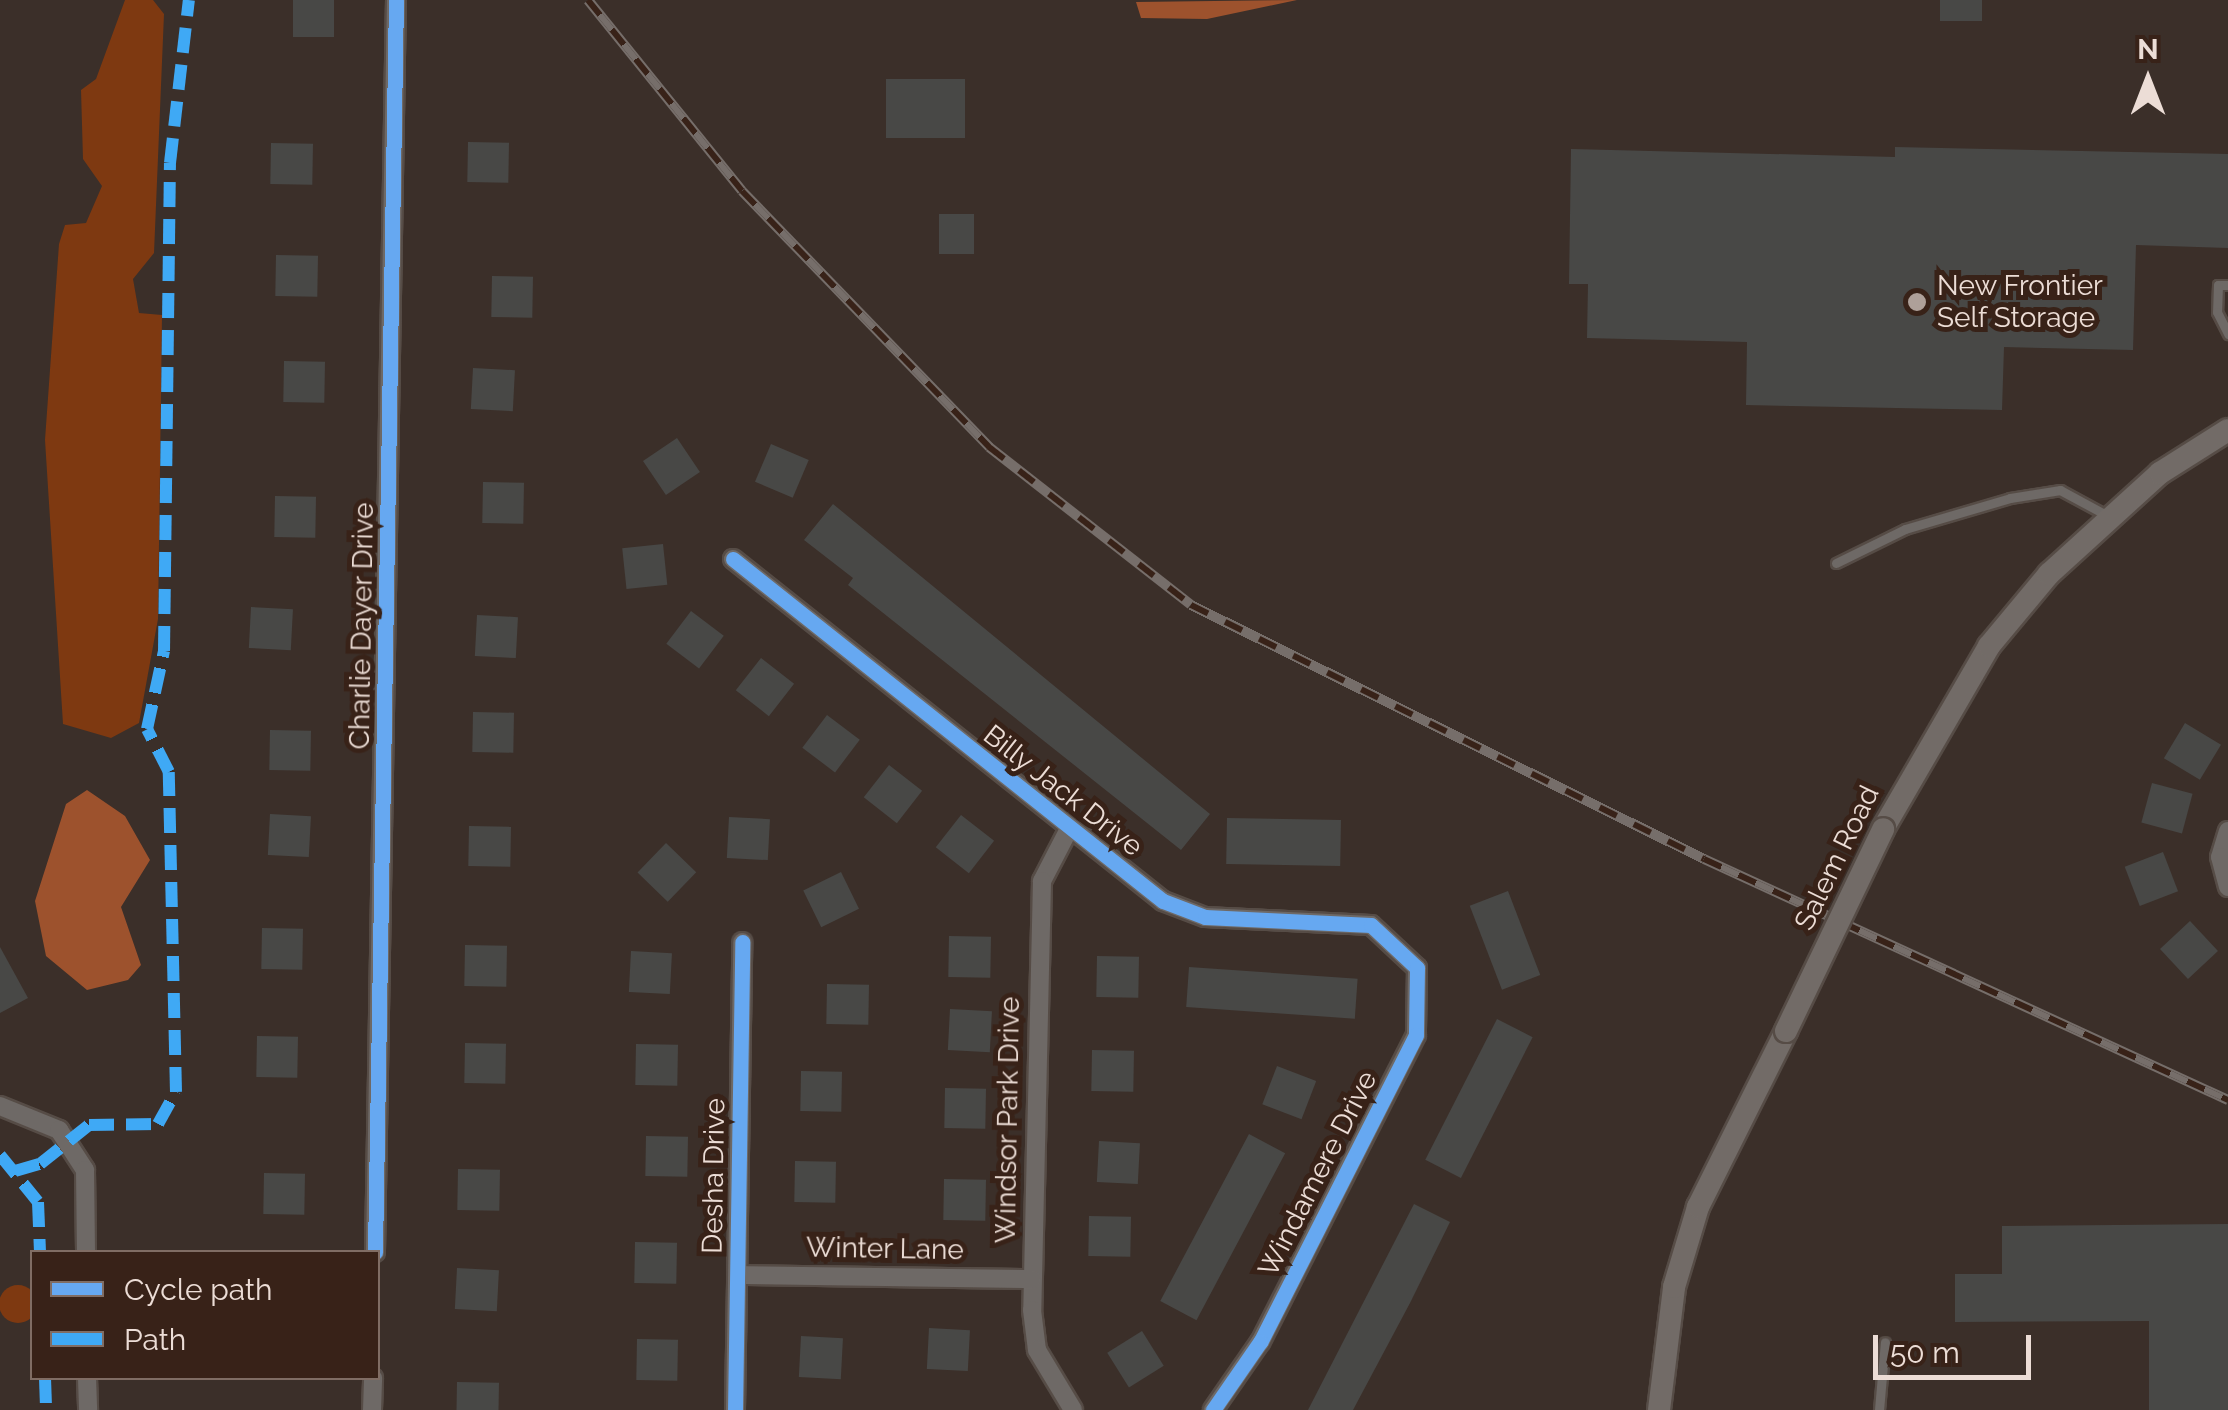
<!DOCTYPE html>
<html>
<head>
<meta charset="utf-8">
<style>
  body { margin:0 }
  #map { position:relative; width:2228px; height:1410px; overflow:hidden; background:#3b2f29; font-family:Raleway,sans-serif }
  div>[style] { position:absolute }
  .green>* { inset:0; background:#7e3911 }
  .round { border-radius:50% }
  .water>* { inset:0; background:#9d522d }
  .building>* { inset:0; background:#484846; transform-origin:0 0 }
  .roads { filter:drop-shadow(2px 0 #564c46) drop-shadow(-2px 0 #564c46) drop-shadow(0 2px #564c46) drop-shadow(0 -2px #564c46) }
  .service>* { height:9px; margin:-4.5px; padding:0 4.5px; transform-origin:4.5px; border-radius:4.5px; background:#6e6966 }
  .minor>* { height:18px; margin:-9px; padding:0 9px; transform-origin:9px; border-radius:9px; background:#6e6966 }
  .secondary>* { height:22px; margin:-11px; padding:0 11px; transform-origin:11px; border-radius:11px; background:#726b67 }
  .rail>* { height:10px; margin-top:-5px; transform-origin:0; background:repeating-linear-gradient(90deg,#382218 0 19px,#766e6a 0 38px); box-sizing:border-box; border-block:2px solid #766e6a }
  .bridges { filter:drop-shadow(2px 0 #564c46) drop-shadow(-2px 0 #564c46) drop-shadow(0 2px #564c46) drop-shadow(0 -2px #564c46) }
  .secondary-bridge>* { height:22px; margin:-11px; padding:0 11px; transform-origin:11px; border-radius:11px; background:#726b67 }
  .quiet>* { height:12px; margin-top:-6px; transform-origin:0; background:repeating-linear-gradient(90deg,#3fa9f5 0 25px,transparent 0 37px) }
  .cycleway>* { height:15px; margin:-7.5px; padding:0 7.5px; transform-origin:7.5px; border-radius:7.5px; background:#66a8f1 }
  .dots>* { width:28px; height:28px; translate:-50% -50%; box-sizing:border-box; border:5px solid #382218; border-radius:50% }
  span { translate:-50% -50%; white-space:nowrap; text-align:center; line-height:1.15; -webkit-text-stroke:10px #382218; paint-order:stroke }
  .poi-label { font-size:28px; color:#ecddd6 }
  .left { translate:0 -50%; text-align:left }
  .street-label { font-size:28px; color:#ecddd6 }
  .legend { position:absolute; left:30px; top:1250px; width:350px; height:130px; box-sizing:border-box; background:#382218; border:2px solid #806d64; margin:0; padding:12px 18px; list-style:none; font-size:30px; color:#ecddd6 }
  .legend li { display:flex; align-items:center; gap:20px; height:50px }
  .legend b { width:50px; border:2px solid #806d64 }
  .north { position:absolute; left:2098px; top:30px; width:100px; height:100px; -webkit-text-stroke:8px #382218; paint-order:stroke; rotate:0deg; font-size:28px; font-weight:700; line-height:40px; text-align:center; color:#ecddd6 }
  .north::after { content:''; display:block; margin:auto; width:35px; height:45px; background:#ecddd6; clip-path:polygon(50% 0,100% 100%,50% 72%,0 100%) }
  .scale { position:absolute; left:1873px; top:1335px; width:158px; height:45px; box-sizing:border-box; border:5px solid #ecddd6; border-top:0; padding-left:12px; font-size:30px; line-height:35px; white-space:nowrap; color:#ecddd6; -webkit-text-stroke:8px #382218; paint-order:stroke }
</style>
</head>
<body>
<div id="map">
  <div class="green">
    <i style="clip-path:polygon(125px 0,153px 0,164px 14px,154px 253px,133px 279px,139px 313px,162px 315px,158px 619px,139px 723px,111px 738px,63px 724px,45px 440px,59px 244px,65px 225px,86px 223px,102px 186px,83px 159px,81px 90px,96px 79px)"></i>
    <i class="round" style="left:-1px;top:1285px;width:38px;height:38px"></i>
  </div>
  <div class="water">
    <i style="clip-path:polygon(1297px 0,1207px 19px,1141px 18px,1136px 2px)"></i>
    <i style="clip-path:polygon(87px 790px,125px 816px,150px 860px,121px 907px,141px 965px,128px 980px,87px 990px,46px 956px,35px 901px,66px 804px)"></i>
  </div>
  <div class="building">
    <i style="left:293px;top:0;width:41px;height:37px"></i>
    <i style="left:1940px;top:0;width:42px;height:21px"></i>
    <i style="left:965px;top:79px;width:59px;height:79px;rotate:90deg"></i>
    <i style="left:468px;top:142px;width:41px;height:40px;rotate:1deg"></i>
    <i style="left:271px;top:143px;width:42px;height:41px;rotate:1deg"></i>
    <i style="clip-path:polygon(1895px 147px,2228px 154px,2228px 248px,2136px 245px,2133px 350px,2004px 347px,2002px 410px,1746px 405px,1747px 342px,1587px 338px,1588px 284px,1569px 284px,1571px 149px,1895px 157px)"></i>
    <i style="left:939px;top:214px;width:35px;height:40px"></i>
    <i style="left:276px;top:255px;width:42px;height:41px;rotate:1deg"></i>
    <i style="left:492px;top:276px;width:41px;height:41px;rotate:1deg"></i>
    <i style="left:284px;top:361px;width:41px;height:41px;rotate:1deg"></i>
    <i style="left:473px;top:368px;width:42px;height:41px;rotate:3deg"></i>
    <i style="left:677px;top:438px;width:41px;height:41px;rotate:56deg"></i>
    <i style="left:771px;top:444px;width:41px;height:41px;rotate:23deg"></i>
    <i style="left:483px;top:482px;width:41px;height:41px;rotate:1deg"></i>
    <i style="left:275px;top:496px;width:41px;height:41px;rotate:1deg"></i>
    <i style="clip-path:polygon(833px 504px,1210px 814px,1181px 850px,848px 585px,853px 578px,804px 540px)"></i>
    <i style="left:663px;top:544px;width:41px;height:41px;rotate:84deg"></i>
    <i style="left:251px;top:607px;width:42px;height:41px;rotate:3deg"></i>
    <i style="left:691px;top:611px;width:41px;height:41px;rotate:37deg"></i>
    <i style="left:477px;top:615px;width:41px;height:41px;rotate:3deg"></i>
    <i style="left:761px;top:658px;width:42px;height:41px;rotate:38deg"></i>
    <i style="left:473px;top:712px;width:41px;height:40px;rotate:1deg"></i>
    <i style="left:827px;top:715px;width:41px;height:41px;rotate:37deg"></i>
    <i style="left:2185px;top:723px;width:42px;height:41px;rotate:31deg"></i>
    <i style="left:270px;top:730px;width:41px;height:40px;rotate:1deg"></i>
    <i style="left:889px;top:765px;width:42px;height:41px;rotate:38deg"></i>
    <i style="left:2152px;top:783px;width:42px;height:41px;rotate:15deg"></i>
    <i style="left:270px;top:814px;width:41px;height:41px;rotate:3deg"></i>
    <i style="left:961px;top:815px;width:42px;height:41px;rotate:38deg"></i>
    <i style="left:729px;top:817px;width:41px;height:41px;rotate:3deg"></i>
    <i style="left:1227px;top:818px;width:114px;height:46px;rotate:1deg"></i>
    <i style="left:469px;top:826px;width:42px;height:40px;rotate:1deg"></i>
    <i style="left:666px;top:843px;width:42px;height:41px;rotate:44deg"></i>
    <i style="left:2163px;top:852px;width:42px;height:41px;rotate:69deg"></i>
    <i style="left:841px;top:872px;width:41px;height:42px;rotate:64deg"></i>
    <i style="left:1508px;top:891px;width:90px;height:41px;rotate:69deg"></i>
    <i style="left:2190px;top:921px;width:41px;height:41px;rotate:47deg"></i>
    <i style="left:262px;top:928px;width:41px;height:41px;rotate:1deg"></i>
    <i style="left:949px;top:936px;width:42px;height:41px;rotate:1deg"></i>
    <i style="left:465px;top:945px;width:42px;height:41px;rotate:1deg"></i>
    <i style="clip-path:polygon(0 947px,28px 998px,0 1013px)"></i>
    <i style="left:631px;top:951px;width:41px;height:41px;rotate:3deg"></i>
    <i style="left:1097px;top:956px;width:42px;height:41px;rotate:1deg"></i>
    <i style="left:1189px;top:967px;width:169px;height:40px;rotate:4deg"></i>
    <i style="left:827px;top:984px;width:42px;height:40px;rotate:1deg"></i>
    <i style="left:950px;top:1009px;width:42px;height:41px;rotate:3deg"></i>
    <i style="left:1497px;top:1019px;width:40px;height:158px;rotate:27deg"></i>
    <i style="left:257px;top:1036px;width:41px;height:41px;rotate:1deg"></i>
    <i style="left:465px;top:1043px;width:41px;height:40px;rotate:1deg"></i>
    <i style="left:636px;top:1044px;width:42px;height:41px;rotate:1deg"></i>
    <i style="left:1092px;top:1050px;width:42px;height:41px;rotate:1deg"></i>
    <i style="left:1277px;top:1066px;width:42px;height:41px;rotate:21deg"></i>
    <i style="left:801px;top:1071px;width:41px;height:40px;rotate:1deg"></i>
    <i style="left:945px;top:1088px;width:41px;height:40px;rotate:1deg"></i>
    <i style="left:1249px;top:1134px;width:41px;height:189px;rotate:28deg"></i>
    <i style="left:646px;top:1136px;width:42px;height:40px;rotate:1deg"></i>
    <i style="left:1099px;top:1141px;width:41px;height:41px;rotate:3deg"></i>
    <i style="left:795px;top:1161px;width:41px;height:41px;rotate:1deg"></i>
    <i style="left:458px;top:1169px;width:42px;height:41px;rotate:1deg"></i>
    <i style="left:264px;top:1173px;width:41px;height:41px;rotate:1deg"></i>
    <i style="left:944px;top:1179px;width:42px;height:41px;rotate:1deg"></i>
    <i style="clip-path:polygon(1414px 1204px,1450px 1222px,1410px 1303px,1353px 1410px,1308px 1410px)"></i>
    <i style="left:1089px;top:1216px;width:42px;height:40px;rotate:1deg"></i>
    <i style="clip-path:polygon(2228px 1224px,2228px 1410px,2149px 1410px,2149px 1321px,1955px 1322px,1955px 1274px,2002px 1274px,2002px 1226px)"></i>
    <i style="left:635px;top:1242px;width:42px;height:41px;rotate:1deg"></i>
    <i style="left:457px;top:1268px;width:42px;height:41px;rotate:3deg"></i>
    <i style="left:929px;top:1328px;width:41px;height:41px;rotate:3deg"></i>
    <i style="left:1142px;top:1331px;width:41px;height:41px;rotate:58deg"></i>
    <i style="left:801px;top:1336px;width:42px;height:41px;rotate:3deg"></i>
    <i style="left:637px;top:1339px;width:41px;height:41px;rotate:1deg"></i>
    <i style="left:457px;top:1382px;width:42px;height:28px;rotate:1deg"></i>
  </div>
  <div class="roads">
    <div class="service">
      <i style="left:2228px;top:285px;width:10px;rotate:180deg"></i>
      <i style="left:2218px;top:285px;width:27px;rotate:92deg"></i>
      <i style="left:2217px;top:312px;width:25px;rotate:63deg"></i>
      <i style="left:1836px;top:563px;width:77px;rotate:-26.2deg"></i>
      <i style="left:1905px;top:529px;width:109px;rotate:-16.4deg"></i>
      <i style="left:2010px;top:498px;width:51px;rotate:-9.1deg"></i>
      <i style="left:2060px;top:490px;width:55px;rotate:28.4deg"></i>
      <i style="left:1879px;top:1410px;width:68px;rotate:-85deg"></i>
    </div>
    <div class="minor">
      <i style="left:733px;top:559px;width:549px;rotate:38.5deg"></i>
      <i style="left:1163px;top:901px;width:45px;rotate:20.9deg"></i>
      <i style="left:1205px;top:917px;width:166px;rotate:2.8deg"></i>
      <i style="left:1371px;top:925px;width:63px;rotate:43.1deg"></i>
      <i style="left:1417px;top:968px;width:67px;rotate:90.9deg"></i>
      <i style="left:1416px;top:1035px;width:344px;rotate:116.9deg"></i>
      <i style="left:1260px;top:1342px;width:83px;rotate:124.7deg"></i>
      <i style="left:1069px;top:829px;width:59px;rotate:117.4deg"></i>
      <i style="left:1042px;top:881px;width:429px;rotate:91.3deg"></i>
      <i style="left:1032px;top:1310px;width:40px;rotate:82.9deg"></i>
      <i style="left:1037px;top:1350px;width:70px;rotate:59deg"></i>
      <i style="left:2228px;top:831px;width:27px;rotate:107deg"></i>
      <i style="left:2220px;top:857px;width:31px;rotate:75deg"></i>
      <i style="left:0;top:1106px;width:64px;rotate:22.1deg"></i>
      <i style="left:59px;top:1130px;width:48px;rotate:57deg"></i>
      <i style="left:85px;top:1170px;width:82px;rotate:89.3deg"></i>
      <i style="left:375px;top:1252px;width:1252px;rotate:-89.04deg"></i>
      <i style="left:738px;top:1275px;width:294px;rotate:0.8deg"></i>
      <i style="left:87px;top:1378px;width:32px;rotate:88deg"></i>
      <i style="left:372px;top:1410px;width:32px;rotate:-88deg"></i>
      <i style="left:735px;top:1410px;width:468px;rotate:-89.1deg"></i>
    </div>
    <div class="secondary">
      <i style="left:1883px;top:829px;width:211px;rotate:-59.9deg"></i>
      <i style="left:1989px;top:646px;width:94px;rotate:-50.2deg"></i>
      <i style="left:2049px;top:574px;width:150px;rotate:-42.3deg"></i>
      <i style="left:2160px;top:473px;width:80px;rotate:-32.3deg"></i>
      <i style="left:1659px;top:1410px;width:124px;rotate:-83deg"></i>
      <i style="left:1674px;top:1287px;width:84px;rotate:-73.3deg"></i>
      <i style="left:1698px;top:1207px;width:197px;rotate:-63.4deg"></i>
    </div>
  </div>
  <div class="rail">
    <i style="left:588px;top:0;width:245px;rotate:51.1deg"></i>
    <i style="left:742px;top:191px;width:356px;rotate:46deg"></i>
    <i style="left:989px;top:447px;width:256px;rotate:38deg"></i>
    <i style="left:1191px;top:605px;width:572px;rotate:26.34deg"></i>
    <i style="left:1704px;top:859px;width:577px;rotate:24.7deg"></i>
  </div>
  <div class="bridges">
    <div class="secondary-bridge">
      <i style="left:1786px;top:1031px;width:224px;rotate:-64.3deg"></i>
    </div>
  </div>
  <div class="quiet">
    <i style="left:0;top:1155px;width:60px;rotate:51deg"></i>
    <i style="left:38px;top:1202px;width:50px;rotate:87.7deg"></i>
    <i style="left:15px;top:1171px;width:26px;rotate:-16deg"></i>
    <i style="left:40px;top:1164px;width:63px;rotate:-38.5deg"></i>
    <i style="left:89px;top:1125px;width:69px;rotate:-0.8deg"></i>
    <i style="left:158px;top:1124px;width:37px;rotate:-61deg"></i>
    <i style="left:176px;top:1092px;width:320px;rotate:-91.3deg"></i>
    <i style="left:169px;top:772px;width:48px;rotate:-117.1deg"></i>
    <i style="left:147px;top:729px;width:80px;rotate:-77.7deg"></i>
    <i style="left:164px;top:651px;width:488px;rotate:-89.3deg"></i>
    <i style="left:170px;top:163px;width:164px;rotate:-83.4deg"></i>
    <i style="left:45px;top:1378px;width:32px;rotate:88deg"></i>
  </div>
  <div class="cycleway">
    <i style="left:733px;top:559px;width:549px;rotate:38.5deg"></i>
    <i style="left:1163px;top:901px;width:45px;rotate:20.9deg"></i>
    <i style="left:1205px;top:917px;width:166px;rotate:2.8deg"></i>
    <i style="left:1371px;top:925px;width:63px;rotate:43.1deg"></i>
    <i style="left:1417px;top:968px;width:67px;rotate:90.9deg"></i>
    <i style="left:1416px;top:1035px;width:344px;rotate:116.9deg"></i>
    <i style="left:1260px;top:1342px;width:83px;rotate:124.7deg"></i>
    <i style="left:375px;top:1252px;width:1252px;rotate:-89.04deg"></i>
    <i style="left:735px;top:1410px;width:468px;rotate:-89.1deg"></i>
  </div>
  <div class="dots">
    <i style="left:1917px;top:302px;background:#aea099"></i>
  </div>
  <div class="poi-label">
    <span class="left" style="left:1937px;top:302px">New Frontier<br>Self Storage</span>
  </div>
  <div class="street-label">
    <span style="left:362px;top:626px;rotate:-89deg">Charlie Dayer Drive</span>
    <span style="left:1063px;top:791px;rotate:38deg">Billy Jack Drive</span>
    <span style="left:1837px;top:858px;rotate:-64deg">Salem Road</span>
    <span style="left:1008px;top:1120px;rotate:-89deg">Windsor Park Drive</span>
    <span style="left:1318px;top:1174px;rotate:-63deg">Windamere Drive</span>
    <span style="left:714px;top:1176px;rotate:-89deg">Desha Drive</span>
    <span style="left:885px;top:1249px;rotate:1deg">Winter Lane</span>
  </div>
  <ul class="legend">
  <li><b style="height:12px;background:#66a8f1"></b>Cycle path</li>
  <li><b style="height:12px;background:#3fa9f5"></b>Path</li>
  </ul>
  <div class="north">N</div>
  <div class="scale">50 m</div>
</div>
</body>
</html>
